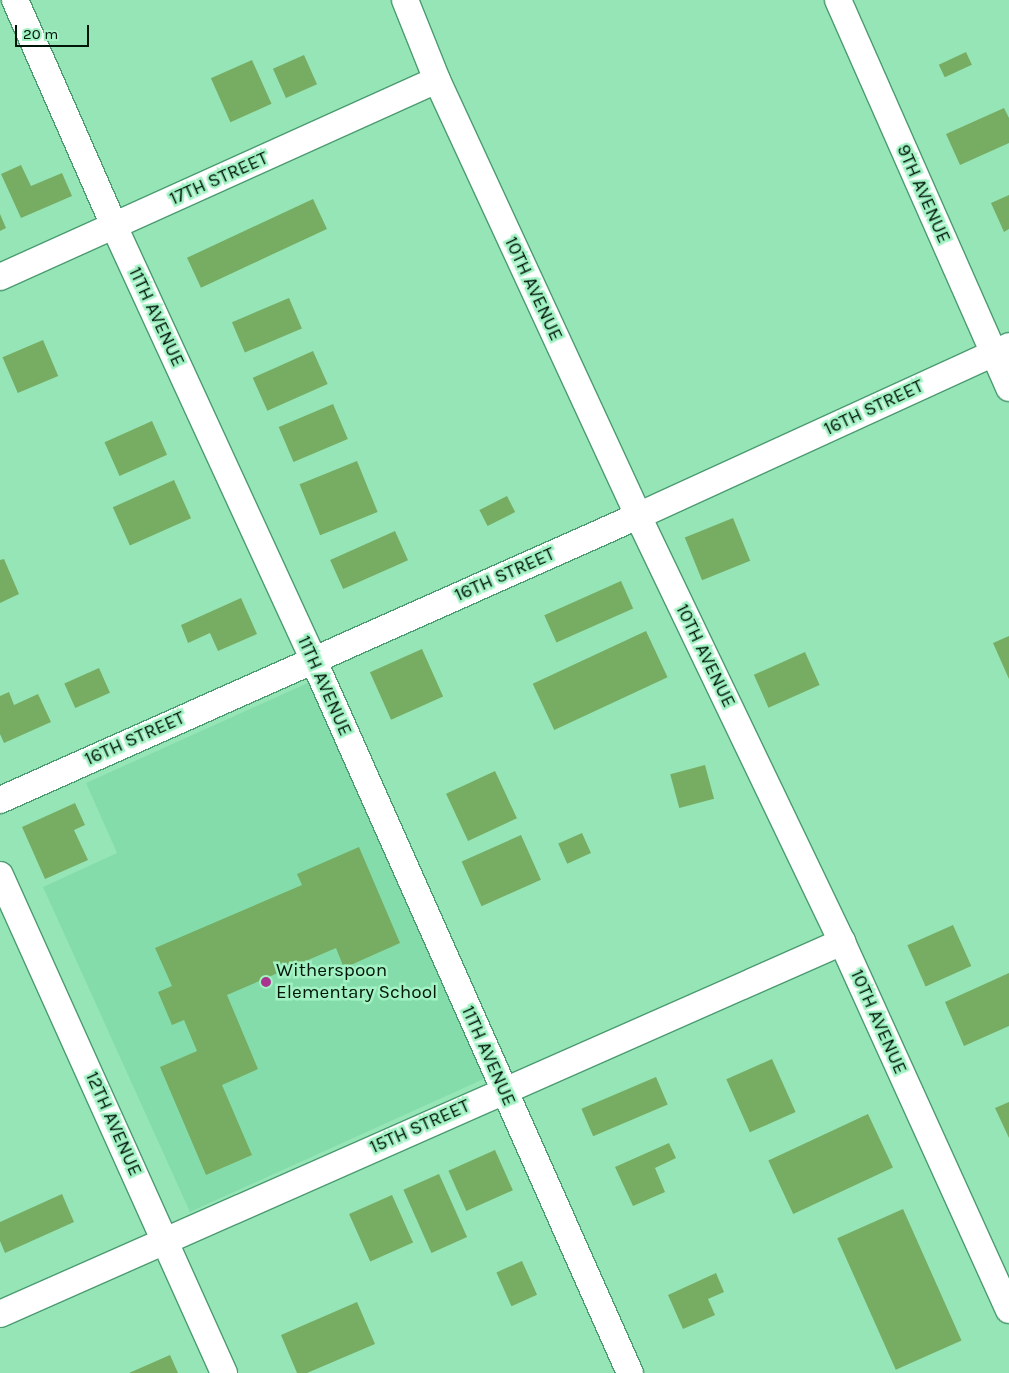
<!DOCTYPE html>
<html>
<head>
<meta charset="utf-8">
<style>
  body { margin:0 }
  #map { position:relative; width:1009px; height:1373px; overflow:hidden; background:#96e5b7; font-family:Karla,sans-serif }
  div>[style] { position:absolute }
  .built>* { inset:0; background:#84dcab }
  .building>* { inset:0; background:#76ad63; transform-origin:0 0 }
  .roads { filter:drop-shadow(1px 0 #4c9b71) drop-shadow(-1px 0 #4c9b71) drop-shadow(0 1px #4c9b71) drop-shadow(0 -1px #4c9b71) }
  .minor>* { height:26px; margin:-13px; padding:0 13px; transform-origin:13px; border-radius:13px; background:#fff }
  .dots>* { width:14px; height:14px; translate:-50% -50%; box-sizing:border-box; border:2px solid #a2f2c4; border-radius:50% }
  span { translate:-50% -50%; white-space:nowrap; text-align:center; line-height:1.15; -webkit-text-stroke:5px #a2f2c4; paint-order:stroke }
  .street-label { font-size:19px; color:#001609 }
  .poi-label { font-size:19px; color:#001609 }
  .left { translate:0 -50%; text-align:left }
  .scale { position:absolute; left:15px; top:25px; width:74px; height:22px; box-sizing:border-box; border:2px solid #001609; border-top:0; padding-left:6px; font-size:15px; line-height:18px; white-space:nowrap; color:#001609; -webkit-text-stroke:4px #a2f2c4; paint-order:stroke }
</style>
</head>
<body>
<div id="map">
  <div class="built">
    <i style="clip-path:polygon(310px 682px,488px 1077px,190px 1212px,43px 887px,117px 853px,86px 783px)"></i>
  </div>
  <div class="building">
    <i style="left:966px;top:52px;width:14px;height:30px;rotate:65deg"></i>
    <i style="left:304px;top:55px;width:32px;height:34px;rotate:66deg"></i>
    <i style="left:252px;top:60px;width:48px;height:45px;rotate:66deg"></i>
    <i style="clip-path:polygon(1004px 108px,1009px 118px,1009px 143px,960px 165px,946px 134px)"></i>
    <i style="clip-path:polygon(21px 165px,31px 186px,62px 173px,72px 196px,21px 218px,1px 174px)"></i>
    <i style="clip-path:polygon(1009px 195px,1009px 229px,1004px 232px,991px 203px)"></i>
    <i style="left:313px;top:199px;width:33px;height:139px;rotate:65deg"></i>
    <i style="clip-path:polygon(0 214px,6px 228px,0 231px)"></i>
    <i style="left:289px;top:298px;width:33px;height:62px;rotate:67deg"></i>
    <i style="left:43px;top:340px;width:39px;height:44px;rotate:67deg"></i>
    <i style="left:313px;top:351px;width:36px;height:66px;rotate:66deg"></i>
    <i style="left:333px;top:404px;width:38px;height:59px;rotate:67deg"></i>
    <i style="left:152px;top:421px;width:37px;height:52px;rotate:66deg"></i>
    <i style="left:357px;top:461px;width:55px;height:62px;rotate:68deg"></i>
    <i style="left:174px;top:480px;width:42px;height:67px;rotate:66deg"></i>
    <i style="left:507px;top:496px;width:18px;height:31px;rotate:63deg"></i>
    <i style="left:733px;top:518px;width:46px;height:52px;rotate:68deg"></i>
    <i style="left:395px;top:531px;width:32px;height:71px;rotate:66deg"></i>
    <i style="clip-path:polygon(4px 559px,19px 594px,0 603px,0 560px)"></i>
    <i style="left:621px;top:581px;width:30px;height:84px;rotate:66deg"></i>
    <i style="clip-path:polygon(241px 598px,257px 634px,218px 651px,210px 633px,188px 643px,181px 625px)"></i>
    <i style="left:646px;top:631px;width:51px;height:125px;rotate:65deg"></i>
    <i style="clip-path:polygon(1009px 636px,1009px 679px,993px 643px)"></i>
    <i style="left:422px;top:649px;width:52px;height:57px;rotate:66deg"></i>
    <i style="left:805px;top:652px;width:36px;height:56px;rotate:66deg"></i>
    <i style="left:99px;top:668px;width:27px;height:38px;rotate:66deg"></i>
    <i style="clip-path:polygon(9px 692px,14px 705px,38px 694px,51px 722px,4px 743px,0 734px,0 696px)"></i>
    <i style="left:705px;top:765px;width:35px;height:36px;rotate:75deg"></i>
    <i style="left:495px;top:771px;width:52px;height:54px;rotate:65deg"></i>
    <i style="clip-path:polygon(75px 803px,85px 825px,74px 830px,88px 860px,45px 879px,22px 827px)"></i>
    <i style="left:582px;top:833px;width:22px;height:26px;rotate:66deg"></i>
    <i style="left:521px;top:835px;width:49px;height:65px;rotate:66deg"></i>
    <i style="clip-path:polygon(359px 847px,400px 943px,344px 968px,336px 948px,227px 995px,258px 1069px,222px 1085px,252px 1155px,206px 1175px,160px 1067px,197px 1051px,184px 1020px,172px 1025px,158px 992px,172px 986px,155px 948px,302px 885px,297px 874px)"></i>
    <i style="left:953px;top:925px;width:45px;height:50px;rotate:66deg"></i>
    <i style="clip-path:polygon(1009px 973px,1009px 1026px,964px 1046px,945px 1002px)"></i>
    <i style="left:772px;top:1059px;width:58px;height:50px;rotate:66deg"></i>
    <i style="left:656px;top:1077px;width:30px;height:81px;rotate:67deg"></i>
    <i style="clip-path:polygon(1009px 1102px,1009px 1138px,995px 1108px)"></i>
    <i style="left:868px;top:1114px;width:59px;height:110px;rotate:65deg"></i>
    <i style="clip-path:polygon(669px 1143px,676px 1158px,655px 1168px,665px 1192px,633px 1206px,615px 1167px)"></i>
    <i style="left:495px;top:1150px;width:44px;height:51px;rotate:66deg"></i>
    <i style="left:439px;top:1174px;width:69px;height:39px;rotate:66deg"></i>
    <i style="clip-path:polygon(62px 1194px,74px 1222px,5px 1253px,0 1241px,0 1222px)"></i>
    <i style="left:392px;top:1195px;width:52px;height:47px;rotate:66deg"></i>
    <i style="left:903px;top:1209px;width:144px;height:72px;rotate:66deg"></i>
    <i style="left:522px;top:1261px;width:37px;height:28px;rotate:66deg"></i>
    <i style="clip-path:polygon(716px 1273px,724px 1292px,708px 1299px,715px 1315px,683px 1329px,668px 1295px)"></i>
    <i style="clip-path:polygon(357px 1302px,375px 1344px,307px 1373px,297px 1373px,281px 1335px)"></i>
    <i style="clip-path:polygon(170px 1355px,178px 1373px,129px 1373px)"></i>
  </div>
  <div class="roads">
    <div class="minor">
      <i style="left:15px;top:0;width:247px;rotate:66.3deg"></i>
      <i style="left:114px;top:226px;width:477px;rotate:65.3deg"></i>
      <i style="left:313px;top:659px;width:781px;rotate:66.06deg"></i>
      <i style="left:405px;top:0;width:86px;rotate:68.2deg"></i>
      <i style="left:437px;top:80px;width:480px;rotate:65.2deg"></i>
      <i style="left:638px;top:516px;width:472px;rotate:64.4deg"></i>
      <i style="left:842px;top:942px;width:404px;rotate:65.6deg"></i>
      <i style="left:838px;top:0;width:424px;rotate:66.2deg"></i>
      <i style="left:0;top:277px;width:479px;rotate:-24.3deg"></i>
      <i style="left:0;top:800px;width:698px;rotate:-24deg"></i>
      <i style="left:638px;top:516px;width:408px;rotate:-24.6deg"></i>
      <i style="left:0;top:875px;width:546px;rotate:65.78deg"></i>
      <i style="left:0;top:1314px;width:921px;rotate:-23.84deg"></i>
    </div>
  </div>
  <div class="dots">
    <i style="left:266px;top:982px;background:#a9358e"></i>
  </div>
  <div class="street-label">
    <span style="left:219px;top:179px;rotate:-24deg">17TH STREET</span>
    <span style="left:923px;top:194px;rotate:66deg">9TH AVENUE</span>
    <span style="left:533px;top:289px;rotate:65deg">10TH AVENUE</span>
    <span style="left:156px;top:317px;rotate:65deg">11TH AVENUE</span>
    <span style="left:874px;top:408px;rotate:-25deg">16TH STREET</span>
    <span style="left:505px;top:575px;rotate:-24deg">16TH STREET</span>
    <span style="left:705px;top:656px;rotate:64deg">10TH AVENUE</span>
    <span style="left:324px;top:686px;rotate:66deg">11TH AVENUE</span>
    <span style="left:135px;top:739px;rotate:-24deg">16TH STREET</span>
    <span style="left:878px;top:1022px;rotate:66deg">10TH AVENUE</span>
    <span style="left:488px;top:1056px;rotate:66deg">11TH AVENUE</span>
    <span style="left:113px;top:1124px;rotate:66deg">12TH AVENUE</span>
    <span style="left:420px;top:1127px;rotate:-24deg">15TH STREET</span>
  </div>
  <div class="poi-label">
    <span class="left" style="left:276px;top:982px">Witherspoon<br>Elementary School</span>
  </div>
  <div class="scale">20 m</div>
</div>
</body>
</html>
